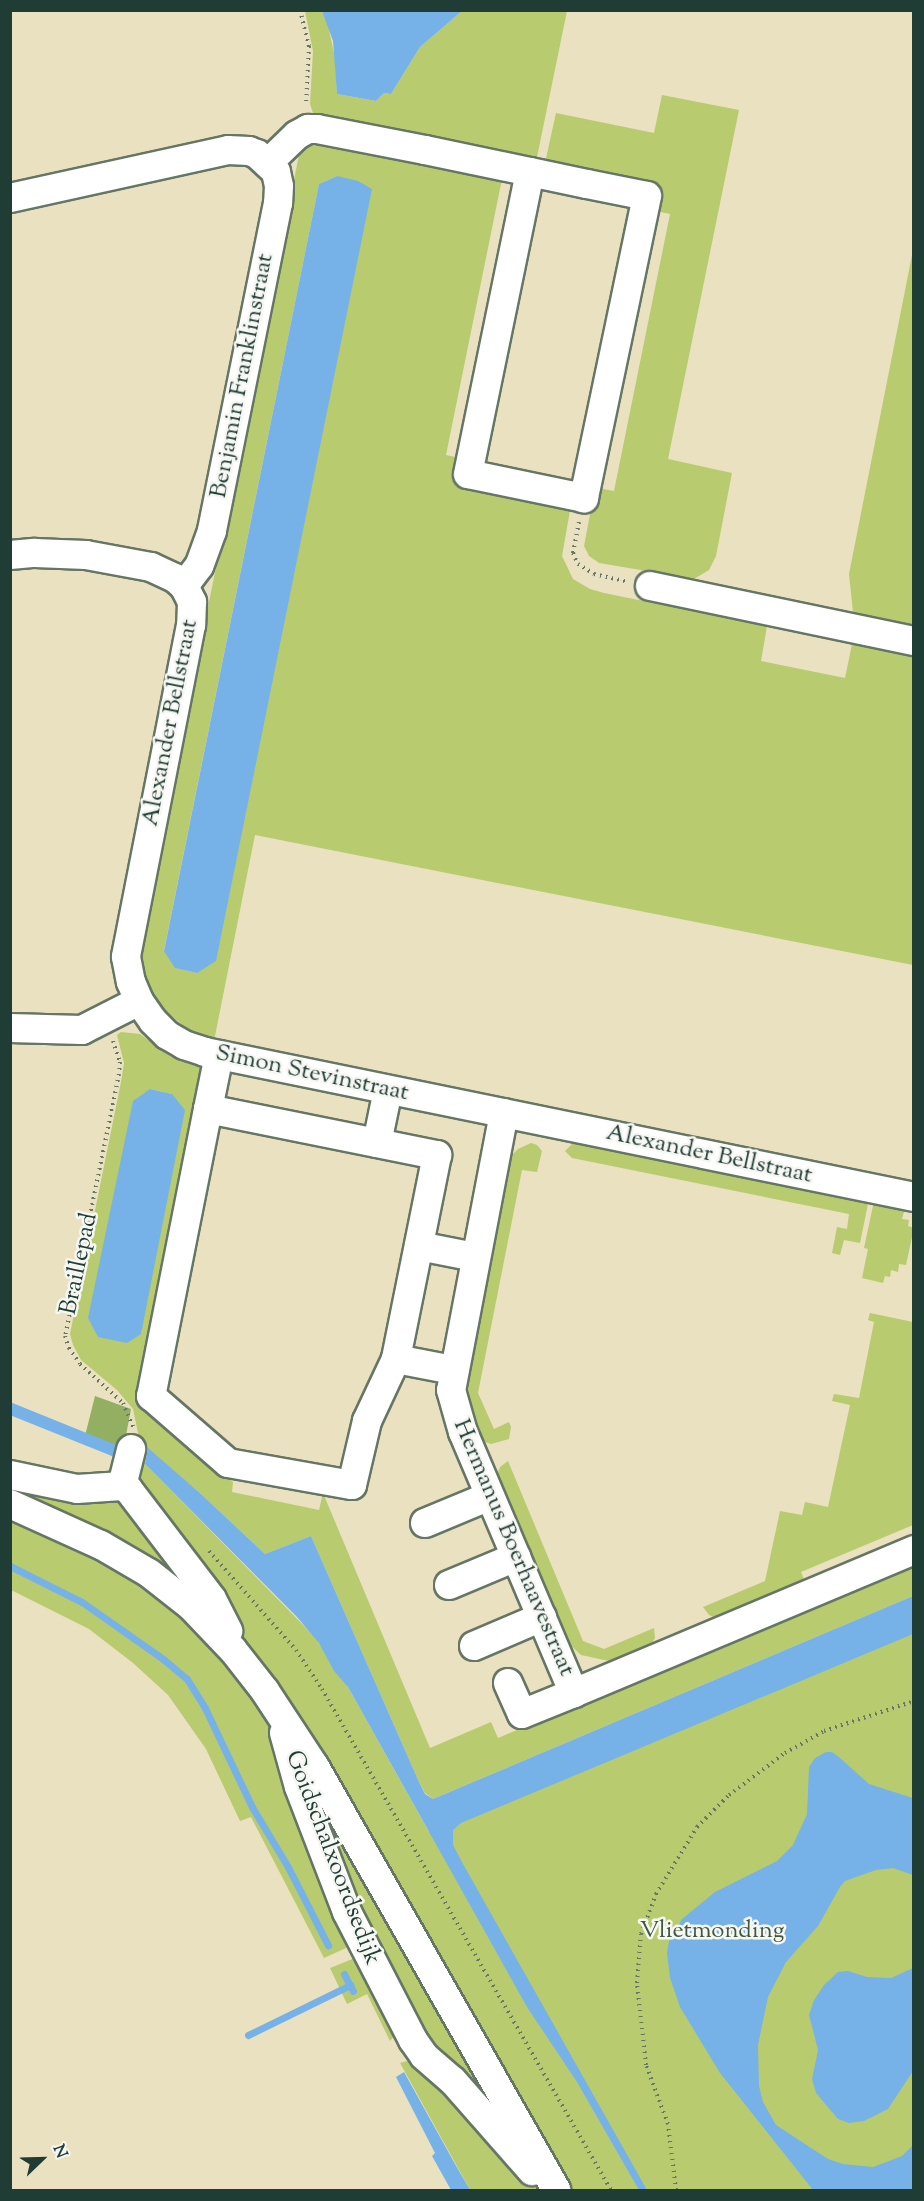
<!DOCTYPE html>
<html>
<head>
<meta charset="utf-8">
<style>
  body { margin:0 }
  #map { position:relative; width:924px; height:2201px; overflow:hidden; background:#eae1c0; font-family:"Sorts Mill Goudy",serif }
  div>[style] { position:absolute }
  .green>* { inset:0; background:#b8cb6f }
  .forest>* { inset:0; background:#92af62 }
  .water>* { inset:0; background:#76b2e7; transform-origin:0 0 }
  .stream>* { height:7px; margin:-3.5px; padding:0 3.5px; transform-origin:3.5px; border-radius:3.5px; background:#76b2e7 }
  .path>* { height:4px; margin-top:-2px; transform-origin:0; background:repeating-linear-gradient(90deg,#667665 0 1.5px,transparent 0 6px) }
  .roads { filter:drop-shadow(2px 0 #667665) drop-shadow(-2px 0 #667665) drop-shadow(0 2px #667665) drop-shadow(0 -2px #667665) }
  .minor>* { height:28px; margin:-14px; padding:0 14px; transform-origin:14px; border-radius:14px; background:#fff }
  span { translate:-50% -50%; white-space:nowrap; text-align:center; line-height:1.15; -webkit-text-stroke:5px #f6f6f2; paint-order:stroke }
  .street-label { font-size:24px; color:#1f3d34 }
  .park-label { font-size:24px; color:#3e5940 }
  .frame { position:absolute; inset:0; border:12px solid #1f3d34; pointer-events:none }
  .north { position:absolute; left:12px; top:2129px; width:60px; height:60px; -webkit-text-stroke:4px #f6f6f2; paint-order:stroke; rotate:67deg; font-size:16px; font-weight:700; line-height:24px; text-align:center; color:#1f3d34 }
  .north::after { content:''; display:block; margin:auto; width:21px; height:27px; background:#1f3d34; clip-path:polygon(50% 0,100% 100%,50% 72%,0 100%) }
</style>
</head>
<body>
<div id="map">
  <div class="green">
    <i style="clip-path:polygon(305px 11px,322px 11px,328px 25px,335px 58px,337px 94px,376px 101px,384px 93px,391px 94px,420px 47px,462px 11px,567px 11px,536px 162px,314px 116px,310px 104px,313px 51px)"></i>
    <i style="clip-path:polygon(662px 95px,739px 110px,668px 459px,732px 473px,716px 556px,709px 570px,694px 579px,599px 563px,589px 556px,584px 546px,591px 509px,594px 510px,598px 488px,614px 491px,670px 214px,656px 211px,661px 188px,545px 163px,556px 113px,654px 133px)"></i>
    <i style="clip-path:polygon(evenodd,313px 140px,502px 179px,446px 455px,460px 458px,456px 482px,571px 505px,562px 556px,573px 579px,590px 589px,604px 593px,767px 626px,761px 661px,845px 678px,852px 644px,913px 656px,913px 965px,255px 835px,214px 1041px,188px 1030px,159px 1005px,145px 975px,140px 953px,141px 940px,300px 150px,313px 140px,337px 176px,197px 973px,176px 968px,164px 950px,319px 184px,337px 176px)"></i>
    <i style="clip-path:polygon(913px 250px,913px 625px,853px 612px,849px 574px)"></i>
    <i style="clip-path:polygon(evenodd,121px 1032px,140px 1034px,170px 1056px,197px 1065px,203px 1071px,140px 1404px,233px 1482px,232px 1492px,319px 1510px,323px 1493px,430px 1748px,491px 1722px,498px 1738px,913px 1564px,913px 1596px,433px 1799px,425px 1793px,419px 1782px,311px 1536px,265px 1554px,201px 1494px,147px 1449px,145px 1464px,315px 1637px,348px 1687px,429px 1832px,913px 1628px,913px 2190px,565px 2190px,135px 1483px,138px 1433px,133px 1409px,117px 1390px,81px 1360px,73px 1345px,70px 1334px,121px 1082px,124px 1063px,117px 1035px,121px 1032px,150px 1089px,172px 1094px,141px 1334px,150px 1089px)"></i>
    <i style="clip-path:polygon(575px 1141px,869px 1199px,860px 1243px,844px 1240px,840px 1255px,832px 1253px,837px 1227px,847px 1229px,849px 1214px,572px 1158px,565px 1151px)"></i>
    <i style="clip-path:polygon(531px 1143px,537px 1145px,542px 1151px,537px 1172px,522px 1170px,478px 1393px,494px 1429px,509px 1422px,511px 1427px,509px 1439px,491px 1444px,482px 1441px,463px 1397px,510px 1157px,518px 1149px)"></i>
    <i style="clip-path:polygon(874px 1201px,905px 1208px,902px 1219px,909px 1220px,908px 1226px,914px 1228px,906px 1265px,899px 1264px,898px 1272px,891px 1270px,890px 1277px,885px 1276px,883px 1283px,862px 1278px,868px 1249px,864px 1248px)"></i>
    <i style="clip-path:polygon(870px 1313px,913px 1322px,913px 1525px,801px 1572px,805px 1582px,716px 1618px,709px 1615px,703px 1607px,765px 1581px,780px 1511px,802px 1515px,805px 1502px,828px 1507px,850px 1405px,832px 1401px,834px 1394px,859px 1398px,874px 1322px,868px 1320px)"></i>
    <i style="clip-path:polygon(508px 1461px,583px 1641px,604px 1649px,654px 1628px,655px 1638px,650px 1647px,609px 1661px,581px 1655px,567px 1642px,497px 1475px,500px 1467px)"></i>
    <i style="clip-path:polygon(10px 1480px,115px 1494px,210px 1602px,11px 1495px)"></i>
    <i style="clip-path:polygon(10px 1514px,119px 1564px,197px 1624px,270px 1719px,352px 1936px,346px 1948px,324px 1958px,251px 1817px,240px 1821px,206px 1749px,168px 1695px,133px 1663px,89px 1629px,11px 1590px)"></i>
    <i style="clip-path:polygon(316px 1787px,531px 2164px,441px 2061px,355px 1917px)"></i>
    <i style="clip-path:polygon(355px 1958px,395px 2035px,390px 2041px,367px 1994px,347px 2004px,330px 1968px)"></i>
    <i style="clip-path:polygon(407px 2061px,416px 2063px,544px 2190px,470px 2190px,400px 2063px)"></i>
  </div>
  <div class="forest">
    <i style="clip-path:polygon(95px 1396px,131px 1409px,122px 1456px,84px 1440px)"></i>
  </div>
  <div class="water">
    <i style="clip-path:polygon(322px 11px,462px 11px,420px 47px,391px 94px,384px 93px,376px 101px,337px 94px,333px 41px)"></i>
    <i style="clip-path:polygon(337px 176px,358px 181px,372px 189px,216px 961px,197px 973px,175px 968px,164px 951px,319px 184px)"></i>
    <i style="clip-path:polygon(150px 1089px,172px 1094px,185px 1110px,141px 1334px,127px 1343px,98px 1337px,88px 1318px,133px 1101px)"></i>
    <i style="left:10px;top:1402px;width:116px;height:12px;rotate:22deg"></i>
    <i style="clip-path:polygon(148px 1448px,201px 1494px,265px 1554px,311px 1536px,419px 1782px,425px 1794px,433px 1799px,913px 1596px,913px 1634px,461px 1823px,453px 1830px,453px 1845px,463px 1864px,647px 2190px,639px 2190px,577px 2082px,527px 2007px,348px 1687px,334px 1671px,319px 1643px,297px 1617px,145px 1464px)"></i>
    <i style="clip-path:polygon(826px 1752px,832px 1752px,840px 1758px,869px 1784px,913px 1798px,913px 1875px,893px 1868px,876px 1870px,845px 1881px,840px 1887px,818px 1926px,786px 1962px,768px 1997px,758px 2045px,759px 2086px,763px 2102px,776px 2125px,828px 2159px,843px 2164px,873px 2167px,902px 2156px,913px 2145px,913px 2190px,813px 2190px,720px 2073px,680px 2007px,670px 1978px,667px 1953px,669px 1941px,682px 1919px,715px 1892px,777px 1861px,793px 1845px,807px 1814px,809px 1767px,815px 1758px)"></i>
    <i style="clip-path:polygon(913px 1968px,913px 2071px,888px 2109px,864px 2121px,849px 2123px,838px 2119px,816px 2093px,812px 2079px,818px 2050px,809px 2015px,814px 2000px,824px 1985px,838px 1972px,848px 1971px,867px 1977px,891px 1978px)"></i>
    <i style="clip-path:polygon(404px 2072px,455px 2164px,470px 2190px,451px 2190px,432px 2156px,435px 2153px,396px 2077px)"></i>
  </div>
  <div class="stream">
    <i style="left:10px;top:1566px;width:80px;rotate:26.6deg"></i>
    <i style="left:82px;top:1602px;width:99px;rotate:35.1deg"></i>
    <i style="left:163px;top:1659px;width:31px;rotate:40deg"></i>
    <i style="left:187px;top:1679px;width:34px;rotate:58deg"></i>
    <i style="left:205px;top:1708px;width:110px;rotate:64.6deg"></i>
    <i style="left:252px;top:1807px;width:70px;rotate:59deg"></i>
    <i style="left:288px;top:1867px;width:88px;rotate:62.9deg"></i>
    <i style="left:344px;top:1974px;width:19px;rotate:62deg"></i>
    <i style="left:248px;top:2035px;width:114px;rotate:-26.1deg"></i>
  </div>
  <div class="path">
    <i style="left:300px;top:10px;width:37px;rotate:76deg"></i>
    <i style="left:309px;top:46px;width:58px;rotate:93deg"></i>
    <i style="left:579px;top:522px;width:32px;rotate:101deg"></i>
    <i style="left:573px;top:553px;width:12px;rotate:66deg"></i>
    <i style="left:578px;top:564px;width:19px;rotate:32deg"></i>
    <i style="left:594px;top:574px;width:35px;rotate:13deg"></i>
    <i style="left:113px;top:1041px;width:22px;rotate:72deg"></i>
    <i style="left:120px;top:1062px;width:12px;rotate:95deg"></i>
    <i style="left:119px;top:1074px;width:268px;rotate:101.6deg"></i>
    <i style="left:65px;top:1336px;width:13px;rotate:72deg"></i>
    <i style="left:69px;top:1348px;width:19px;rotate:55deg"></i>
    <i style="left:80px;top:1364px;width:58px;rotate:42.2deg"></i>
    <i style="left:123px;top:1403px;width:26px;rotate:67deg"></i>
    <i style="left:209px;top:1551px;width:132px;rotate:48.7deg"></i>
    <i style="left:296px;top:1650px;width:47px;rotate:56.3deg"></i>
    <i style="left:322px;top:1689px;width:578px;rotate:60.02deg"></i>
    <i style="left:676px;top:2190px;width:66px;rotate:-96.9deg"></i>
    <i style="left:668px;top:2124px;width:63px;rotate:-110.4deg"></i>
    <i style="left:646px;top:2065px;width:82px;rotate:-96.3deg"></i>
    <i style="left:637px;top:1983px;width:49px;rotate:-85.3deg"></i>
    <i style="left:641px;top:1934px;width:43px;rotate:-69.4deg"></i>
    <i style="left:656px;top:1894px;width:79px;rotate:-58.5deg"></i>
    <i style="left:697px;top:1827px;width:45px;rotate:-45deg"></i>
    <i style="left:729px;top:1795px;width:70px;rotate:-36.9deg"></i>
    <i style="left:785px;top:1753px;width:45px;rotate:-29.4deg"></i>
    <i style="left:824px;top:1731px;width:95px;rotate:-18.4deg"></i>
  </div>
  <div class="roads">
    <div class="minor">
      <i style="left:269px;top:162px;width:39px;rotate:-44deg"></i>
      <i style="left:297px;top:135px;width:13px;rotate:-29deg"></i>
      <i style="left:308px;top:129px;width:9px"></i>
      <i style="left:317px;top:129px;width:110px;rotate:11deg"></i>
      <i style="left:425px;top:150px;width:107px;rotate:11.8deg"></i>
      <i style="left:530px;top:172px;width:58px;rotate:11.9deg"></i>
      <i style="left:587px;top:184px;width:61px;rotate:11.3deg"></i>
      <i style="left:647px;top:196px;width:309px;rotate:101.8deg"></i>
      <i style="left:584px;top:498px;width:118px;rotate:-168.3deg"></i>
      <i style="left:468px;top:474px;width:308px;rotate:-78.4deg"></i>
      <i style="left:10px;top:198px;width:223px;rotate:-12.4deg"></i>
      <i style="left:228px;top:150px;width:21px;rotate:3deg"></i>
      <i style="left:249px;top:151px;width:9px;rotate:21deg"></i>
      <i style="left:257px;top:154px;width:26px;rotate:43deg"></i>
      <i style="left:276px;top:172px;width:14px;rotate:78deg"></i>
      <i style="left:279px;top:186px;width:17px;rotate:93deg"></i>
      <i style="left:278px;top:203px;width:335px;rotate:101.4deg"></i>
      <i style="left:212px;top:531px;width:37px;rotate:110deg"></i>
      <i style="left:199px;top:566px;width:25px;rotate:127deg"></i>
      <i style="left:10px;top:555px;width:25px;rotate:-5deg"></i>
      <i style="left:35px;top:553px;width:51px;rotate:2.2deg"></i>
      <i style="left:86px;top:555px;width:66px;rotate:10.5deg"></i>
      <i style="left:151px;top:567px;width:26px;rotate:25deg"></i>
      <i style="left:175px;top:578px;width:12px;rotate:42deg"></i>
      <i style="left:184px;top:586px;width:18px;rotate:63deg"></i>
      <i style="left:192px;top:602px;width:23px;rotate:92deg"></i>
      <i style="left:191px;top:625px;width:338px;rotate:101.1deg"></i>
      <i style="left:126px;top:957px;width:25px;rotate:79deg"></i>
      <i style="left:131px;top:982px;width:21px;rotate:67deg"></i>
      <i style="left:139px;top:1001px;width:24px;rotate:55deg"></i>
      <i style="left:153px;top:1021px;width:20px;rotate:45deg"></i>
      <i style="left:167px;top:1035px;width:20px;rotate:30deg"></i>
      <i style="left:184px;top:1045px;width:22px;rotate:18deg"></i>
      <i style="left:205px;top:1052px;width:724px;rotate:11.56deg"></i>
      <i style="left:650px;top:586px;width:270px;rotate:11.8deg"></i>
      <i style="left:10px;top:1028px;width:72px;rotate:1.6deg"></i>
      <i style="left:82px;top:1030px;width:64px;rotate:-27deg"></i>
      <i style="left:219px;top:1055px;width:55px;rotate:101.5deg"></i>
      <i style="left:208px;top:1109px;width:234px;rotate:11.4deg"></i>
      <i style="left:437px;top:1155px;width:208px;rotate:101.4deg"></i>
      <i style="left:396px;top:1359px;width:58px;rotate:10.9deg"></i>
      <i style="left:208px;top:1109px;width:293px;rotate:101.2deg"></i>
      <i style="left:151px;top:1396px;width:102px;rotate:41deg"></i>
      <i style="left:228px;top:1463px;width:126px;rotate:10.1deg"></i>
      <i style="left:352px;top:1485px;width:66px;rotate:-76.8deg"></i>
      <i style="left:367px;top:1421px;width:68px;rotate:-64.9deg"></i>
      <i style="left:504px;top:1113px;width:282px;rotate:100.8deg"></i>
      <i style="left:451px;top:1390px;width:44px;rotate:74.1deg"></i>
      <i style="left:463px;top:1432px;width:284px;rotate:67deg"></i>
      <i style="left:574px;top:1693px;width:369px;rotate:-22.8deg"></i>
      <i style="left:377px;top:1143px;width:54px;rotate:-78.3deg"></i>
      <i style="left:419px;top:1246px;width:57px;rotate:11.1deg"></i>
      <i style="left:10px;top:1475px;width:68px;rotate:11.8deg"></i>
      <i style="left:77px;top:1489px;width:45px;rotate:-3.8deg"></i>
      <i style="left:122px;top:1486px;width:7px;rotate:27deg"></i>
      <i style="left:128px;top:1489px;width:138px;rotate:52.6deg"></i>
      <i style="left:212px;top:1599px;width:36px;rotate:63deg"></i>
      <i style="left:122px;top:1486px;width:38px;rotate:-76deg"></i>
      <i style="left:10px;top:1504px;width:100px;rotate:24.3deg"></i>
      <i style="left:101px;top:1545px;width:56px;rotate:30.3deg"></i>
      <i style="left:149px;top:1573px;width:55px;rotate:38.3deg"></i>
      <i style="left:192px;top:1607px;width:59px;rotate:46.4deg"></i>
      <i style="left:233px;top:1650px;width:52px;rotate:52deg"></i>
      <i style="left:265px;top:1691px;width:91px;rotate:56.7deg"></i>
      <i style="left:315px;top:1767px;width:487px;rotate:60.3deg"></i>
      <i style="left:425px;top:1523px;width:70px;rotate:-22.6deg"></i>
      <i style="left:449px;top:1585px;width:73px;rotate:-22.7deg"></i>
      <i style="left:474px;top:1646px;width:74px;rotate:-23.1deg"></i>
      <i style="left:508px;top:1683px;width:34px;rotate:66deg"></i>
      <i style="left:522px;top:1714px;width:56px;rotate:-22deg"></i>
      <i style="left:284px;top:1733px;width:56px;rotate:74.5deg"></i>
      <i style="left:299px;top:1787px;width:134px;rotate:69deg"></i>
      <i style="left:347px;top:1912px;width:144px;rotate:62.7deg"></i>
      <i style="left:413px;top:2040px;width:19px;rotate:55deg"></i>
      <i style="left:424px;top:2056px;width:38px;rotate:41deg"></i>
      <i style="left:453px;top:2081px;width:120px;rotate:48.7deg"></i>
    </div>
  </div>
  <div class="street-label">
    <span style="left:243px;top:376px;rotate:-79deg">Benjamin Franklinstraat</span>
    <span style="left:171px;top:723px;rotate:-79deg">Alexander Bellstraat</span>
    <span style="left:312px;top:1074px;rotate:12deg">Simon Stevinstraat</span>
    <span style="left:709px;top:1155px;rotate:12deg">Alexander Bellstraat</span>
    <span style="left:80px;top:1264px;rotate:-78deg">Braillepad</span>
    <span style="left:513px;top:1548px;rotate:67deg">Hermanus Boerhaavestraat</span>
    <span style="left:332px;top:1858px;rotate:69deg">Goidschalxoordsedijk</span>
  </div>
  <div class="park-label">
    <span style="left:712px;top:1932px">Vlietmonding</span>
  </div>
  <div class="frame"></div>
  <div class="north">N</div>
</div>
</body>
</html>
